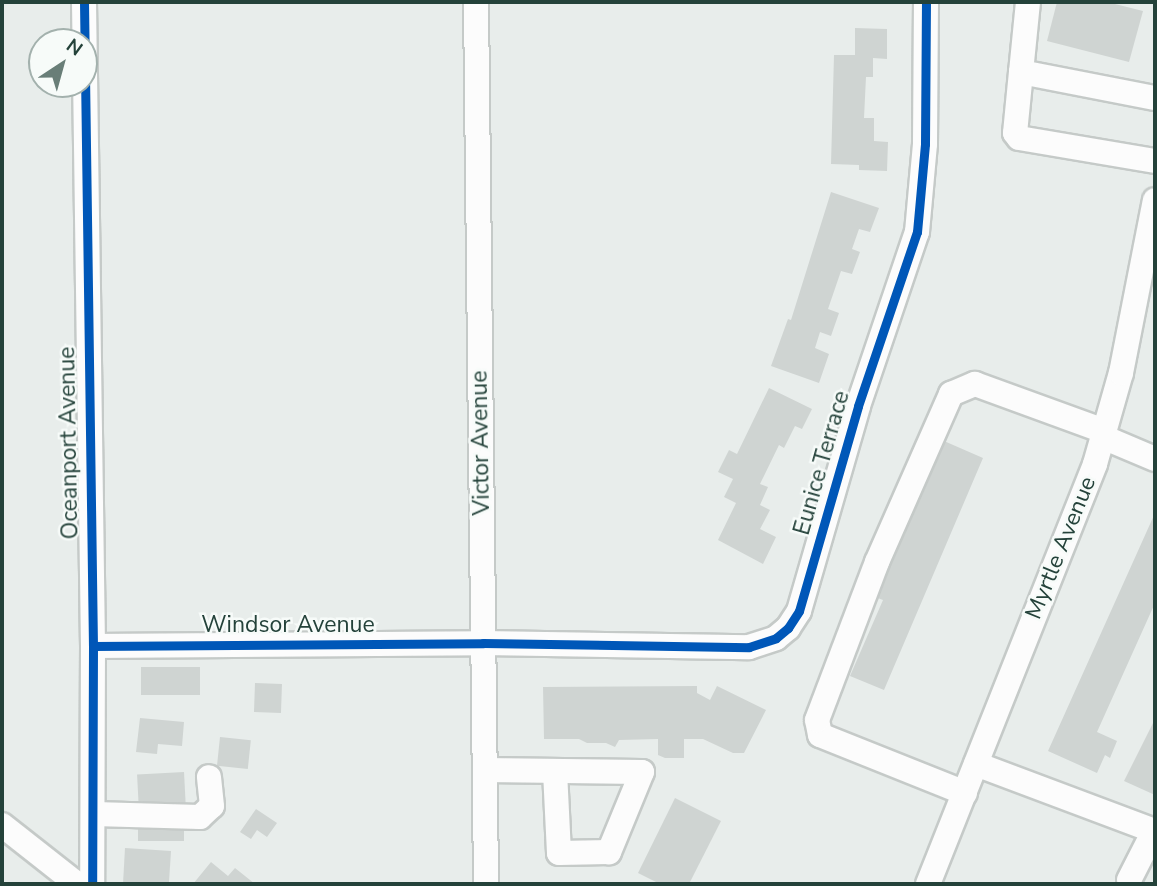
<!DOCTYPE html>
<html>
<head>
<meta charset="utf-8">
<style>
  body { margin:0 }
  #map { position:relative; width:1157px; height:886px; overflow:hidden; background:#e8edeb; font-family:"Nunito Sans",sans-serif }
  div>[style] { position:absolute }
  .building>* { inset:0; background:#cfd4d2; transform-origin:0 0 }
  .roads { filter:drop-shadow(2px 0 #c5cac8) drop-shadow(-2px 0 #c5cac8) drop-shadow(0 2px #c5cac8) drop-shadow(0 -2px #c5cac8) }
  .minor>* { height:24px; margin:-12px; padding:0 12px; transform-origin:12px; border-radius:12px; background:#fcfcfc }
  .cycleway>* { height:9px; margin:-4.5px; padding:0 4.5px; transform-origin:4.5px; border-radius:4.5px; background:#0057b8 }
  span { translate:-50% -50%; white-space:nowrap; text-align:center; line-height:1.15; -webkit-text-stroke:5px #f7fbf9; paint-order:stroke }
  .street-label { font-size:23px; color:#24423a }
  .frame { position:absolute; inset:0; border:4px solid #24423a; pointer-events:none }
  .north { position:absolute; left:28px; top:28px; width:70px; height:70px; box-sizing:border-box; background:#f7fbf9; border:2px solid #a3b1ad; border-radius:50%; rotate:36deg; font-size:19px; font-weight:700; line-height:28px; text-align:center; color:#24423a }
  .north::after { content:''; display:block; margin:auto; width:24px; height:32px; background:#697e78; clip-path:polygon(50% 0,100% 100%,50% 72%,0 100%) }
</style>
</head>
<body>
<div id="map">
  <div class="building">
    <i style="clip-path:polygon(1057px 2px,1107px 2px,1143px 11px,1129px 62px,1047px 41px)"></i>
    <i style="clip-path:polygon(855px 28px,887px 29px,887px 59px,873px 58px,873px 77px,866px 77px,864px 118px,874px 118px,874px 141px,888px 142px,887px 171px,859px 170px,859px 165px,831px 164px,834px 55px,855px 55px)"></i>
    <i style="clip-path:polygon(831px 192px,879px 208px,870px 232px,859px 229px,852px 249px,860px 252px,852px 274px,841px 271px,828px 309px,839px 313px,831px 336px,820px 332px,815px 348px,829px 354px,819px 383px,771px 366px,788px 319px,791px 320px)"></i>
    <i style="clip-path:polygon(769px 388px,812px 409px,802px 429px,795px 426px,784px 448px,779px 445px,760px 484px,768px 487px,760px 505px,770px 510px,760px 529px,776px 537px,763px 564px,718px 540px,736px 503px,724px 497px,733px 479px,718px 472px,729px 450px,737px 454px)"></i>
    <i style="clip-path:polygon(944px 441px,983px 458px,884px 690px,850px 676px,883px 600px,875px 597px)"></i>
    <i style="clip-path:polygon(1155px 513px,1155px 603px,1097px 732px,1117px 741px,1110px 758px,1105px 755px,1097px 773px,1048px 751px)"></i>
    <i style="left:141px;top:667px;width:59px;height:28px"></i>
    <i style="left:255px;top:683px;width:27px;height:29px;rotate:2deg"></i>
    <i style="clip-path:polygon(697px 686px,697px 693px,710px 700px,717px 686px,766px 710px,744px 753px,733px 753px,703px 739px,684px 739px,684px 758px,665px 758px,658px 755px,658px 739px,619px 740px,615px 747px,606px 743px,587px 743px,579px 739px,544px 739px,543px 687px)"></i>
    <i style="clip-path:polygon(140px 718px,184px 722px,182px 746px,158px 744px,157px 754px,136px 752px)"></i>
    <i style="clip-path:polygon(1155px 719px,1155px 795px,1124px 781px)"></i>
    <i style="left:220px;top:737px;width:31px;height:29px;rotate:6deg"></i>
    <i style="left:184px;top:772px;width:35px;height:47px;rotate:87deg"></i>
    <i style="clip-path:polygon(675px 798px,721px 821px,689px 884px,660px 884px,638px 873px)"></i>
    <i style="clip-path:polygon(256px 809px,277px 823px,267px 837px,257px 830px,251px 839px,240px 832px)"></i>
    <i style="left:138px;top:820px;width:46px;height:21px"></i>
    <i style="clip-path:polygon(125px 848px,171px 851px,169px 882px,123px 884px)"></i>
    <i style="clip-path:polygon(211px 862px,228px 876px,235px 868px,255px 884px,193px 884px)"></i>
  </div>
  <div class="roads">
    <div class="minor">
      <i style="left:84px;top:2px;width:644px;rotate:89.2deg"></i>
      <i style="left:93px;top:646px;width:238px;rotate:90.2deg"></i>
      <i style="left:476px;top:2px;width:882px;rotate:89.35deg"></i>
      <i style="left:1028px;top:2px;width:70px;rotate:95.7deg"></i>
      <i style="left:1021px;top:72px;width:136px;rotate:11deg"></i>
      <i style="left:1021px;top:72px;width:61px;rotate:95.6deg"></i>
      <i style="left:1015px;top:133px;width:6px;rotate:51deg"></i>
      <i style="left:1019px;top:138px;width:138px;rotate:9.6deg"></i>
      <i style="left:1103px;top:437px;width:56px;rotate:22.9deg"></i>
      <i style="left:93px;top:646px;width:390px;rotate:-0.4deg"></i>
      <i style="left:483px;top:643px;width:266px;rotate:0.9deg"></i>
      <i style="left:749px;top:647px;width:28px;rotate:-18deg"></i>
      <i style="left:776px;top:638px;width:16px;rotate:-40deg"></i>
      <i style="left:788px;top:628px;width:20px;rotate:-57deg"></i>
      <i style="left:799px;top:611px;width:213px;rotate:-73.9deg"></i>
      <i style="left:858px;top:406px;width:184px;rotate:-71.3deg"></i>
      <i style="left:917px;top:232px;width:88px;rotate:-84.8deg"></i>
      <i style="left:925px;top:144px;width:142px;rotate:-89.6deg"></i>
      <i style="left:976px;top:764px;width:190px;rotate:20.6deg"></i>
      <i style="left:1154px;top:831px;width:55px;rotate:117deg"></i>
      <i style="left:485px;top:770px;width:157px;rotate:0.7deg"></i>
      <i style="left:642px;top:772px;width:87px;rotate:112.4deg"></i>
      <i style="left:609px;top:852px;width:50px;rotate:178.9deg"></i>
      <i style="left:559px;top:853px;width:82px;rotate:-92.8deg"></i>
      <i style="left:965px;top:793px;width:156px;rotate:-158.2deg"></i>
      <i style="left:820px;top:735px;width:15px;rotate:-101deg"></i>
      <i style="left:817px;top:720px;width:169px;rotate:-69.2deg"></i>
      <i style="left:877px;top:562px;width:184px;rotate:-66.2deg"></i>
      <i style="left:951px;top:394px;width:26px;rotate:-23deg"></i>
      <i style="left:975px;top:384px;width:137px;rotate:20deg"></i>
      <i style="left:94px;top:814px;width:106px;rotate:1.6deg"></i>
      <i style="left:200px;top:817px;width:16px;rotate:-43deg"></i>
      <i style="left:212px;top:806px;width:29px;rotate:-96deg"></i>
      <i style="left:2px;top:825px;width:95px;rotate:38.2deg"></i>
      <i style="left:928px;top:884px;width:452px;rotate:-68.3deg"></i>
      <i style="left:1095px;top:464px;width:95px;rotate:-74.1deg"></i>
      <i style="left:1121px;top:373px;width:176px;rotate:-78.9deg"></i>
    </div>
  </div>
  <div class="cycleway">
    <i style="left:84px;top:2px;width:644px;rotate:89.2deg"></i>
    <i style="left:93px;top:646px;width:238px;rotate:90.2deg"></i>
    <i style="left:93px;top:646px;width:390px;rotate:-0.4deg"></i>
    <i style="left:483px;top:643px;width:266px;rotate:0.9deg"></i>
    <i style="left:749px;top:647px;width:28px;rotate:-18deg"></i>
    <i style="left:776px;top:638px;width:16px;rotate:-40deg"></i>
    <i style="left:788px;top:628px;width:20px;rotate:-57deg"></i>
    <i style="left:799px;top:611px;width:213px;rotate:-73.9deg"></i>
    <i style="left:858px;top:406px;width:184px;rotate:-71.3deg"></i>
    <i style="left:917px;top:232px;width:88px;rotate:-84.8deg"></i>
    <i style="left:925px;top:144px;width:142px;rotate:-89.6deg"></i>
  </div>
  <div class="street-label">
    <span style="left:69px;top:443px;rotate:-91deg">Oceanport Avenue</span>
    <span style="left:481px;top:443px;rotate:-91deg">Victor Avenue</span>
    <span style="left:822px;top:463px;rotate:-74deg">Eunice Terrace</span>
    <span style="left:1061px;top:548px;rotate:-68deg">Myrtle Avenue</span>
    <span style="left:288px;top:625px">Windsor Avenue</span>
  </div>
  <div class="frame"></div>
  <div class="north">N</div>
</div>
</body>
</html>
